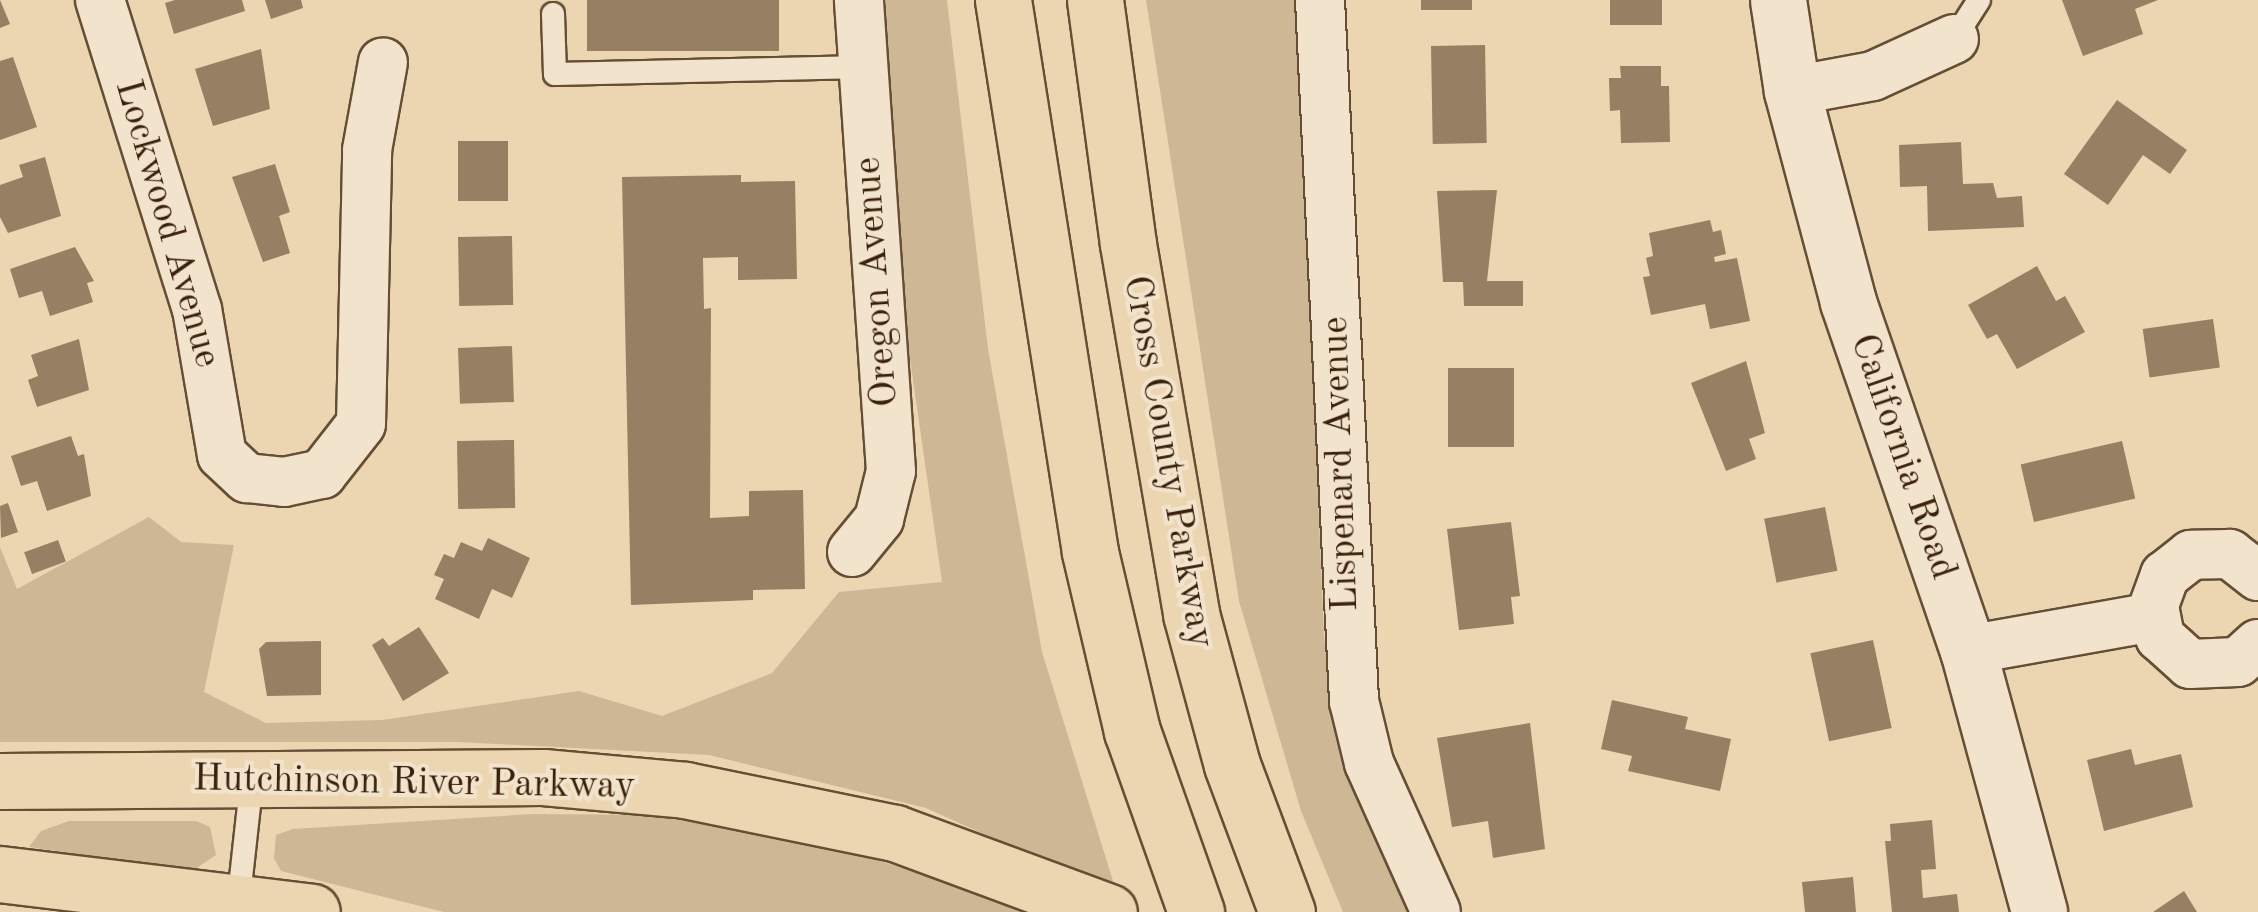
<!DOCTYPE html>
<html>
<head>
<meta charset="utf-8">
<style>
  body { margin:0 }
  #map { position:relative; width:2258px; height:912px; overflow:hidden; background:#ebd6b1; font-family:"Old Standard TT",serif }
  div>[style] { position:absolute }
  .green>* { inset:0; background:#cdb795 }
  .building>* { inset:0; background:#967f62; transform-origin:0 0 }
  .roads { filter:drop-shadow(2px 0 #664e35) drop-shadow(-2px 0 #664e35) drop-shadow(0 2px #664e35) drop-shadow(0 -2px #664e35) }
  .lane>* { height:22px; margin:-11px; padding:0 11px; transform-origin:11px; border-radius:11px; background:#f2e4cc }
  .street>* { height:48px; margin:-24px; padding:0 24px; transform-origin:24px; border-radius:24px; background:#f2e4cc }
  .secondary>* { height:55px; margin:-27.5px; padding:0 27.5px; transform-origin:27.5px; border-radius:27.5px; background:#f2e4cc }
  .highway>* { height:55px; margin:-27.5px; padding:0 27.5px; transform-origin:27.5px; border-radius:27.5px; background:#ebd6b1 }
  span { translate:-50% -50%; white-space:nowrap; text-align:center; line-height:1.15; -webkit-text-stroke:8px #f2e4cc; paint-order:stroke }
  .street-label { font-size:38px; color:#3a210c }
</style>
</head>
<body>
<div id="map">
  <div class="green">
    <i style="clip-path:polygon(885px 0,947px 0,988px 349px,1042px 652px,1117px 894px,926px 808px,709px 755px,458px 742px,0 742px,0 547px,17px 589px,149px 517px,181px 542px,234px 545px,204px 692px,266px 723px,382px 720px,579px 691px,662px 716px,772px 673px,839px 592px,942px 582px,901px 296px)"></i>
    <i style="clip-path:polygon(1146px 0,1297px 0,1324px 637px,1335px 724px,1355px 791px,1415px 912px,1343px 912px,1301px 811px,1239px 601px)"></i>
    <i style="clip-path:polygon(533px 814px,645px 815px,818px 841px,1038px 912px,444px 912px,281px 871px,274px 858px,276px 835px,293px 829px)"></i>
    <i style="clip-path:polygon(69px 821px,196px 821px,210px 827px,216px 855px,192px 871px,29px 847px,41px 831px)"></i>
  </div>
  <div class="building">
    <i style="clip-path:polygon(0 0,10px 24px,0 28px)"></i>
    <i style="clip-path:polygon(175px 0,242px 0,245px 11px,174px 34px,165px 3px)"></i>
    <i style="clip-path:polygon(265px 0,301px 0,303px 8px,271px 19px)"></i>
    <i style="left:587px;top:0;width:192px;height:51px"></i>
    <i style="left:1421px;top:0;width:51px;height:10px"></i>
    <i style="left:1610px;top:0;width:52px;height:25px"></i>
    <i style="clip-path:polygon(2062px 0,2158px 0,2135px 9px,2143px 34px,2083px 56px)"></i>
    <i style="left:1485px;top:45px;width:98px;height:54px;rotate:89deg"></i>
    <i style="clip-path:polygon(261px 49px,270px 109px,213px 126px,195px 69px)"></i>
    <i style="clip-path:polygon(13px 57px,37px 127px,0 140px,0 61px)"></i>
    <i style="clip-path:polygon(1620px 66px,1661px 66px,1661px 86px,1669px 86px,1670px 142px,1621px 143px,1620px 110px,1610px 111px,1609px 78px,1621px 78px)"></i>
    <i style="clip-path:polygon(2117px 100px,2187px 150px,2170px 174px,2143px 155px,2108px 205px,2064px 174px)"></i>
    <i style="left:458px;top:141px;width:50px;height:60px"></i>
    <i style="clip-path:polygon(1961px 142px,1963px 184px,1993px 183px,1997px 198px,2022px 196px,2024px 227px,1928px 231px,1927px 186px,1900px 187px,1899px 145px)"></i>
    <i style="clip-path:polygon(45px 157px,61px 216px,8px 233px,0 217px,0 185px,23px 177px,19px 165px)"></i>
    <i style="clip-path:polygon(275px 164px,290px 212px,279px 216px,290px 253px,263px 262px,232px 177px)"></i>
    <i style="clip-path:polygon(741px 175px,741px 182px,795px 181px,797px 279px,738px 280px,738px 257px,703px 258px,704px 309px,711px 308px,710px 518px,749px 516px,749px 491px,803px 490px,805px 589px,753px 590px,753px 600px,631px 605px,622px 177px)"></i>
    <i style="clip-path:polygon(1497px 190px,1487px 281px,1523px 281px,1523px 306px,1464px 306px,1463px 282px,1443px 282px,1437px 191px)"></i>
    <i style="clip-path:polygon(1710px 220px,1713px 232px,1721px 230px,1726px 254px,1714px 257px,1715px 262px,1737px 258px,1750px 321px,1710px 329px,1705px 304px,1651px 315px,1643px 277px,1650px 276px,1646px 258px,1653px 256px,1649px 233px)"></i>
    <i style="left:512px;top:236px;width:69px;height:54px;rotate:89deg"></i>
    <i style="clip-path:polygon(75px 247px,94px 281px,87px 283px,93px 302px,50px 316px,42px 291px,19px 298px,10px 269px)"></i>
    <i style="clip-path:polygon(2037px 266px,2056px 301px,2065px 296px,2085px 332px,2017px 369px,1997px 334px,1987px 339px,1968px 305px)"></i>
    <i style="left:2213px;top:319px;width:49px;height:71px;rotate:82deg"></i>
    <i style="clip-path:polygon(79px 339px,89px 390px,37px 407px,28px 380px,38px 376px,31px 355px)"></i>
    <i style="left:512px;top:346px;width:56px;height:54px;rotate:88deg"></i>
    <i style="clip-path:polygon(1746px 361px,1765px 433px,1749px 439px,1756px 459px,1726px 471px,1691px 383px)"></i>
    <i style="left:1514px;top:368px;width:79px;height:66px;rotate:90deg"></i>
    <i style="clip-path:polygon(71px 436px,78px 456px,84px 454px,91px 496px,47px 511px,37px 481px,21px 486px,11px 456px)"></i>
    <i style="left:514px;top:440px;width:68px;height:57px;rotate:89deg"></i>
    <i style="left:2122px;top:441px;width:59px;height:104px;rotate:77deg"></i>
    <i style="clip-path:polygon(8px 503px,18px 532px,1px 538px,0 506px)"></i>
    <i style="left:1825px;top:507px;width:65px;height:62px;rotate:79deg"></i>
    <i style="clip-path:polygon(1511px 522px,1520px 596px,1511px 597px,1514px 624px,1459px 630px,1447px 529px)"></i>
    <i style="clip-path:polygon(488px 538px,530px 558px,512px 598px,492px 589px,479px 619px,435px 599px,444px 579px,434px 575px,444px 554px,454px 558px,461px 542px,482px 551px)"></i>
    <i style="left:58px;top:540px;width:23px;height:36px;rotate:70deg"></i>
    <i style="clip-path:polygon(419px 627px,449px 673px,403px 701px,372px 645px,383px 638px,389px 646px)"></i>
    <i style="left:1873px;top:640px;width:90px;height:64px;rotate:78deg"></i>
    <i style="clip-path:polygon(321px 641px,321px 695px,267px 696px,259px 649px,266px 642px)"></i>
    <i style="clip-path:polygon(1612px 700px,1688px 717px,1685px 729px,1731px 739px,1720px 791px,1628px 771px,1632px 756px,1601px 749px)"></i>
    <i style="clip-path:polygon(1530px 723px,1545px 849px,1493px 858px,1488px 821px,1452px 827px,1437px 738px)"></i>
    <i style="clip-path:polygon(2131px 749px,2135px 765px,2181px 754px,2193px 807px,2104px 831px,2087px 760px)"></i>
    <i style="clip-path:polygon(1932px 820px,1936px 869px,1921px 870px,1923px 898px,1957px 894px,1959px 912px,1892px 912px,1885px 841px,1891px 841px,1890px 824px)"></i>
    <i style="clip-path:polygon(1853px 877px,1856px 912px,1805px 912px,1802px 882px)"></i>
    <i style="clip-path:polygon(2184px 891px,2197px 912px,2153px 912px)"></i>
  </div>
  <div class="roads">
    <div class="lane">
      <i style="left:553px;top:14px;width:60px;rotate:88.1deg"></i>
      <i style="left:555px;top:74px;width:309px;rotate:-1.3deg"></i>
      <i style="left:1954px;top:39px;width:46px;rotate:-57.3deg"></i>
      <i style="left:238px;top:905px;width:127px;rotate:-83.7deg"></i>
    </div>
    <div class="street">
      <i style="left:100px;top:0;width:324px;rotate:72.6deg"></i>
      <i style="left:197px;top:309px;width:148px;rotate:80.3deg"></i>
      <i style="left:222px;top:455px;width:34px;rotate:43deg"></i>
      <i style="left:247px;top:478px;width:37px;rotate:6deg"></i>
      <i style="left:284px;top:482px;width:39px;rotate:-12deg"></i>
      <i style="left:322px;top:474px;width:63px;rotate:-52deg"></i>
      <i style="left:361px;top:424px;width:274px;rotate:-88.7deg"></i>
      <i style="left:367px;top:150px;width:89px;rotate:-79.7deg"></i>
      <i style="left:1320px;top:0;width:702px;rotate:87.22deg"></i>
      <i style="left:1354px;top:701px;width:64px;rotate:76.4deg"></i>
      <i style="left:1369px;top:763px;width:163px;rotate:65.8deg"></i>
      <i style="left:1792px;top:91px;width:82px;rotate:-10.5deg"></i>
      <i style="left:1873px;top:76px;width:89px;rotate:-24.6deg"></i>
      <i style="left:852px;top:552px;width:43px;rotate:-50.7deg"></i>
      <i style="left:879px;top:519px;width:49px;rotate:-76deg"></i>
      <i style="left:891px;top:471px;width:472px;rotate:-93.9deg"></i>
      <i style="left:2258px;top:576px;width:36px;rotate:-142deg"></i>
      <i style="left:2230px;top:554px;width:39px;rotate:179deg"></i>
      <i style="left:2191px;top:555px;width:33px;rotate:142deg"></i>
      <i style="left:2165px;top:575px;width:33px;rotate:110deg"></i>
      <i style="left:2154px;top:606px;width:32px;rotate:79deg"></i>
      <i style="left:2160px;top:637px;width:40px;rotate:42deg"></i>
      <i style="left:2190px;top:664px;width:48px;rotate:-2.4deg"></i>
      <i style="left:2238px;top:662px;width:27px;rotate:-42deg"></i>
      <i style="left:1968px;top:650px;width:189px;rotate:-10.1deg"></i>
    </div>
    <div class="secondary">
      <i style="left:1778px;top:0;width:92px;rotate:81.3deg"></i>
      <i style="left:1792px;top:91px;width:218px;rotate:75.1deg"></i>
      <i style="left:1848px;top:302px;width:368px;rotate:71deg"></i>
      <i style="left:1968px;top:650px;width:271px;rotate:74.8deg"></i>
    </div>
    <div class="highway">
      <i style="left:1003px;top:0;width:559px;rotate:81.04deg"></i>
      <i style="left:1090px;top:552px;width:184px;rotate:76.8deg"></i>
      <i style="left:1132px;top:731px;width:192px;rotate:70.5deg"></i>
      <i style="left:1095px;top:0;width:246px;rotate:82.3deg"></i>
      <i style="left:1128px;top:244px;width:375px;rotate:80.3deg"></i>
      <i style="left:1191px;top:614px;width:156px;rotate:74.8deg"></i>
      <i style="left:1232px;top:765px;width:157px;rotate:69.5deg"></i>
      <i style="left:0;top:781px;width:543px;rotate:-0.42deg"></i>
      <i style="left:543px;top:777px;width:143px;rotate:5.2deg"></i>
      <i style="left:685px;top:790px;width:214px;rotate:11.6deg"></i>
      <i style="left:895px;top:833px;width:228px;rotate:20.3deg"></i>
      <i style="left:0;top:874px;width:314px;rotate:6.9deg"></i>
    </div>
  </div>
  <div class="street-label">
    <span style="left:166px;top:224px;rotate:74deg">Lockwood Avenue</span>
    <span style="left:878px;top:282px;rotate:-94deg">Oregon Avenue</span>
    <span style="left:1902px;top:457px;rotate:71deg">California Road</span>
    <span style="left:1167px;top:462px;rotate:80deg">Cross County Parkway</span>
    <span style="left:1342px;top:464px;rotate:-92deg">Lispenard Avenue</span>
    <span style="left:414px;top:784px;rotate:1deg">Hutchinson River Parkway</span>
  </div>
</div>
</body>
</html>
